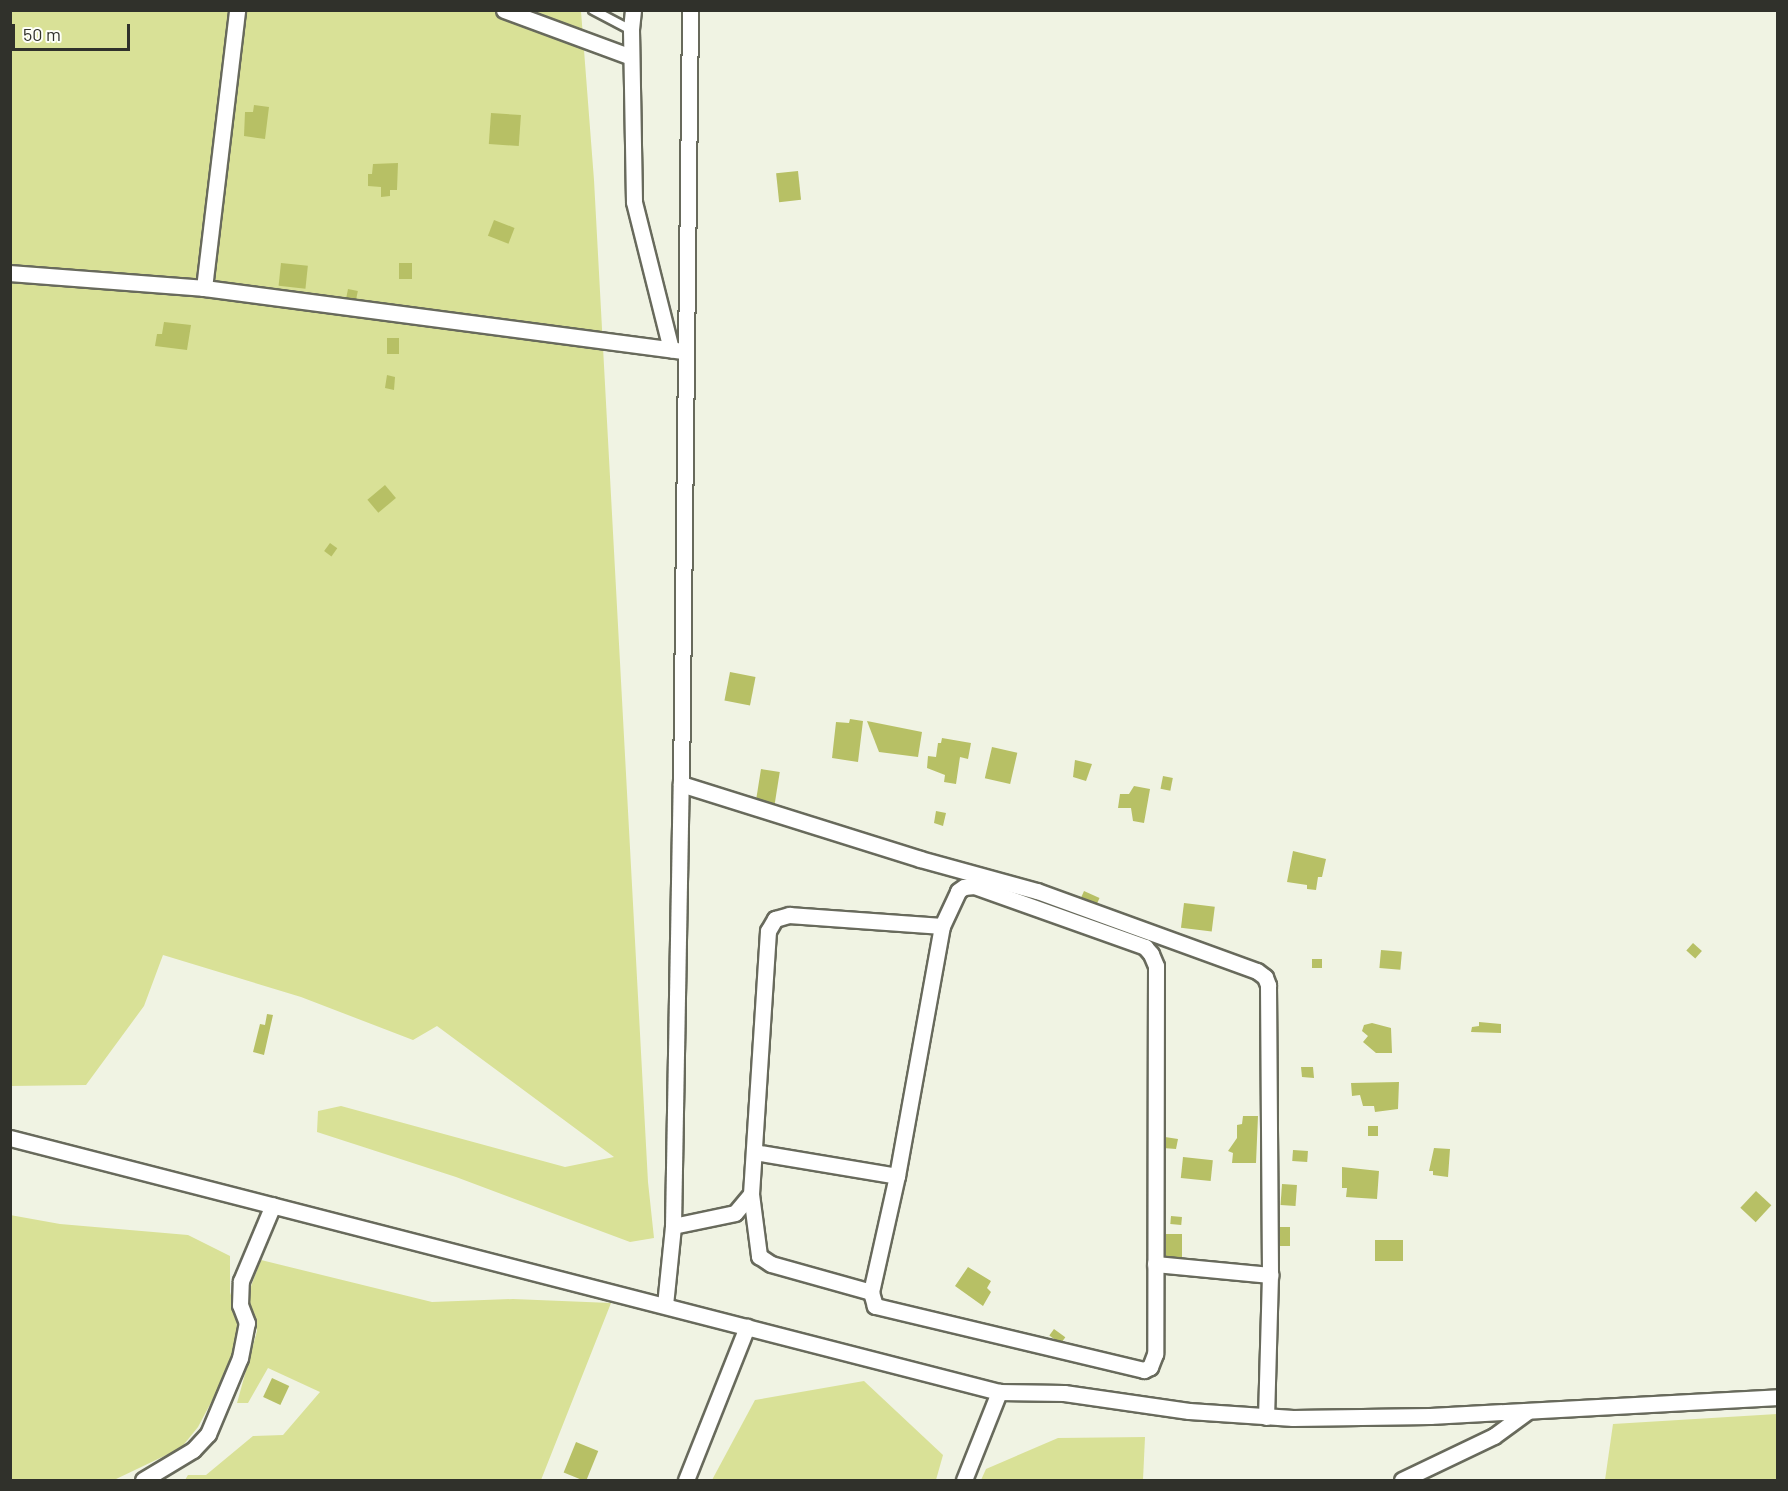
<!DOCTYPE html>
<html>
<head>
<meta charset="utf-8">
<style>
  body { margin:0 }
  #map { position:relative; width:1788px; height:1491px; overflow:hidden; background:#f0f3e3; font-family:Barlow,sans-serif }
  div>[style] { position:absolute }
  .green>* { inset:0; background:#d9e197 }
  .building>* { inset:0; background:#b7c065; transform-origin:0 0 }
  .roads { filter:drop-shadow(2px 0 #686a5c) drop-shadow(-2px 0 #686a5c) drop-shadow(0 2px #686a5c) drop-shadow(0 -2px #686a5c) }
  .service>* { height:8px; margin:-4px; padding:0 4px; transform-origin:4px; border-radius:4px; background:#fff }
  .minor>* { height:15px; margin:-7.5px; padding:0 7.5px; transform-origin:7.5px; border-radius:7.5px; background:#fff }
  span { translate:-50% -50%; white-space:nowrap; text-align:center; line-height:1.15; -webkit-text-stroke:5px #fefff8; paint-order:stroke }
  .frame { position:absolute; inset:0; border:12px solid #30312b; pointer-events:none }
  .scale { position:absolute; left:12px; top:24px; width:118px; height:27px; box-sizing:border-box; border:3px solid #30312b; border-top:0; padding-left:8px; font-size:18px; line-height:21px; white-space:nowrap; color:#30312b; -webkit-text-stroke:4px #fefff8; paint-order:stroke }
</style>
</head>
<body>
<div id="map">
  <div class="green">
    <i style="clip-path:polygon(11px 11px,581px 11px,594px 180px,648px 1182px,654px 1238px,630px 1242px,456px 1177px,317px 1132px,318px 1111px,341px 1106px,565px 1167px,614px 1157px,437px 1026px,413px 1040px,301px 997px,163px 955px,144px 1006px,86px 1085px,11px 1086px)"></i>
    <i style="clip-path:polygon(10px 1215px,60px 1224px,188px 1235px,230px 1256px,230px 1292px,239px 1323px,233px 1361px,198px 1427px,181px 1448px,114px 1480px,11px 1480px)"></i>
    <i style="clip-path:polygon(261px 1260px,432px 1302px,513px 1299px,611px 1303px,541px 1480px,185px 1480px,188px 1475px,206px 1475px,253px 1436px,283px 1435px,320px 1392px,268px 1368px,248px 1403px,237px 1403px,257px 1331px,248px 1294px)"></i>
    <i style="clip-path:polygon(864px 1381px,943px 1455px,936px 1480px,712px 1480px,755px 1400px)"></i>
    <i style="clip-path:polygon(1777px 1414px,1777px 1480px,1605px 1480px,1613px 1424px)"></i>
    <i style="clip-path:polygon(1145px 1437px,1143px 1480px,981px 1480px,986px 1469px,1058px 1438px)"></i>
  </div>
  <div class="building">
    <i style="clip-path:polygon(254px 105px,269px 107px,265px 139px,244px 136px,245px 112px,253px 112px)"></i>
    <i style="left:491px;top:113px;width:30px;height:31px;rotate:4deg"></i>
    <i style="clip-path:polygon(398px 163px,397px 190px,390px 190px,390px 196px,381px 197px,381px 187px,368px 186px,368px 174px,372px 174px,373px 164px)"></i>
    <i style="left:798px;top:171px;width:29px;height:22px;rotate:84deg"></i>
    <i style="left:494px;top:220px;width:22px;height:17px;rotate:21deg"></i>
    <i style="left:281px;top:263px;width:27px;height:23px;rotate:6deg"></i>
    <i style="left:399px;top:263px;width:13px;height:16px"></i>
    <i style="left:348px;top:289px;width:10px;height:10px;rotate:11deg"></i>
    <i style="clip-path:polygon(164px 322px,191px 325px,187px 350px,155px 346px,157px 334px,162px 334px)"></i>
    <i style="left:387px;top:338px;width:12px;height:16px"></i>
    <i style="clip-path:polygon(387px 375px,395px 377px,394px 390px,385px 388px)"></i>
    <i style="left:385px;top:485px;width:17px;height:23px;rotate:50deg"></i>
    <i style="left:330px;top:543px;width:9px;height:10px;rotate:36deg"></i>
    <i style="left:730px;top:672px;width:26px;height:29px;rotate:11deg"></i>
    <i style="clip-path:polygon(850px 719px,863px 721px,858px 762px,832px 758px,836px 722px,849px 723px)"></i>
    <i style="clip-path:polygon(867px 721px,922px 732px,918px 757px,879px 752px)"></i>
    <i style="clip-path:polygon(942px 738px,971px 743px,968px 759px,960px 757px,956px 784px,944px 782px,945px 775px,927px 768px,928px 756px,936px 757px,938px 743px,941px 743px)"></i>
    <i style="left:992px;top:747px;width:26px;height:32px;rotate:13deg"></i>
    <i style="clip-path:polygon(1075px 760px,1092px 764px,1086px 781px,1073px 777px)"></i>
    <i style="left:761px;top:769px;width:19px;height:36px;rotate:9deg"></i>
    <i style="left:1163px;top:776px;width:10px;height:13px;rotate:11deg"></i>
    <i style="clip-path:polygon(1134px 786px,1150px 789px,1144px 823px,1133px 821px,1131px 808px,1118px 808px,1120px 794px,1129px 794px)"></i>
    <i style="clip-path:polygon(936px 811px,946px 813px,943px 826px,934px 823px)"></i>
    <i style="clip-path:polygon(1293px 851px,1326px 859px,1322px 877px,1318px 877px,1316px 890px,1307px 889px,1307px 885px,1287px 882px)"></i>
    <i style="left:1084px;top:891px;width:17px;height:15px;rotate:24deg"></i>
    <i style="left:1184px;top:903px;width:31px;height:25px;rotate:7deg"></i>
    <i style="left:1693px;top:943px;width:12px;height:10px;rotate:42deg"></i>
    <i style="left:1381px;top:950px;width:21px;height:18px;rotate:5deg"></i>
    <i style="left:1312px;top:959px;width:10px;height:9px"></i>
    <i style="clip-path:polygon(267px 1014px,273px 1015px,264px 1055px,253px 1052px,260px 1024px,265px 1025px)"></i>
    <i style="clip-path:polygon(1479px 1022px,1501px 1024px,1501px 1033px,1471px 1032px,1472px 1027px,1479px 1026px)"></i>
    <i style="clip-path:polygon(1372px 1023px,1391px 1028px,1392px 1053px,1376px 1053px,1363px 1042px,1368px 1036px,1362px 1031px,1364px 1025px)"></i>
    <i style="clip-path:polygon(1301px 1067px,1313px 1067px,1314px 1078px,1302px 1077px)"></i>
    <i style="clip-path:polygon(1399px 1082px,1398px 1109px,1375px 1112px,1374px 1106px,1363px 1106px,1360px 1095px,1352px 1096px,1351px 1083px)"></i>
    <i style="clip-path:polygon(1243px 1116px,1258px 1116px,1256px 1163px,1232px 1163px,1233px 1153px,1228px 1151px,1237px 1138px,1237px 1125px,1242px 1124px)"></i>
    <i style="left:1368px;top:1126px;width:10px;height:10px"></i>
    <i style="clip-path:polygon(1165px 1137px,1178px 1139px,1176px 1149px,1163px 1148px)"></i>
    <i style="clip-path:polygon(1434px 1148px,1450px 1149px,1448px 1177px,1433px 1175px,1433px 1171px,1429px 1171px)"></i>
    <i style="left:1293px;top:1150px;width:15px;height:11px;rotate:4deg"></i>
    <i style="left:1183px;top:1157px;width:30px;height:21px;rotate:6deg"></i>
    <i style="clip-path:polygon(1342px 1167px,1379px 1171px,1377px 1199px,1346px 1197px,1347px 1188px,1342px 1188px)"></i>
    <i style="left:1282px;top:1184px;width:15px;height:21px;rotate:4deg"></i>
    <i style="left:1756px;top:1191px;width:21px;height:23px;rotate:43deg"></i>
    <i style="left:1171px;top:1216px;width:11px;height:8px;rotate:5deg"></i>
    <i style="left:1275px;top:1227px;width:15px;height:19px"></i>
    <i style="left:1166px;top:1234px;width:16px;height:25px"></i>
    <i style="left:1375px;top:1240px;width:28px;height:21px"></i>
    <i style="clip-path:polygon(968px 1267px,991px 1281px,987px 1288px,991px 1292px,983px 1306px,955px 1286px)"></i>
    <i style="left:1054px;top:1329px;width:14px;height:8px;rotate:36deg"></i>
    <i style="left:272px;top:1378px;width:19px;height:21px;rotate:25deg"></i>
    <i style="left:576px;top:1442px;width:24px;height:33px;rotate:22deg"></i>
  </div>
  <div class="roads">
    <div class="service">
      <i style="left:593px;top:10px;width:43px;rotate:27.8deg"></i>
    </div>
    <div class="minor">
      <i style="left:504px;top:10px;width:135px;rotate:20.3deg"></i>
      <i style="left:633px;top:10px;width:20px;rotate:96deg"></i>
      <i style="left:631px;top:30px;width:172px;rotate:89deg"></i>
      <i style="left:634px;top:202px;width:152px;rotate:75.9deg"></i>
      <i style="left:10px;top:273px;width:195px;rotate:4.4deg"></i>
      <i style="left:204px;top:288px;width:485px;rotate:7.5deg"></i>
      <i style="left:204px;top:288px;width:280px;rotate:-83.2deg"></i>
      <i style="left:681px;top:784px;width:250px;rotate:17.4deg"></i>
      <i style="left:920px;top:859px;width:121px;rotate:15.3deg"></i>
      <i style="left:1037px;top:891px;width:234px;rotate:20deg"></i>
      <i style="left:1257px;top:971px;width:10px;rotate:37deg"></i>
      <i style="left:1265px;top:977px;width:9px;rotate:69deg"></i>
      <i style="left:1268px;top:985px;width:290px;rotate:89.6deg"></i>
      <i style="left:1270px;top:1275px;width:142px;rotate:91.6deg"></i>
      <i style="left:974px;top:886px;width:182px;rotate:19.6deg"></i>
      <i style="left:1145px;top:947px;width:9px;rotate:49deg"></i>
      <i style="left:1151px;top:954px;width:13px;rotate:67deg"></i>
      <i style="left:1156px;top:966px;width:388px;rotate:90.1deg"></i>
      <i style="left:1155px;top:1354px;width:14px;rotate:111deg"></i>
      <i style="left:1150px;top:1367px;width:7px;rotate:153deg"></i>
      <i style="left:1144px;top:1370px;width:277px;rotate:-166.6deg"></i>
      <i style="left:875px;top:1306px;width:15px;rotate:-106deg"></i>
      <i style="left:871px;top:1292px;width:119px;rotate:-77.4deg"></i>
      <i style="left:897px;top:1176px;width:254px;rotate:-79.8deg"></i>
      <i style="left:942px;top:926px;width:38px;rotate:-65deg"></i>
      <i style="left:958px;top:891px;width:7px;rotate:-34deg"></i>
      <i style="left:964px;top:887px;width:10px;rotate:-6deg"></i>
      <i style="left:10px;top:1138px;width:1021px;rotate:14.4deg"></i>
      <i style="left:999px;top:1392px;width:65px;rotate:0.9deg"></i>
      <i style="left:1064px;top:1393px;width:126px;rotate:8.2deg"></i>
      <i style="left:1189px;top:1411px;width:104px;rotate:3.9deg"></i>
      <i style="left:1293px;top:1418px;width:137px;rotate:-0.8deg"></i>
      <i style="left:1430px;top:1416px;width:349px;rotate:-3.1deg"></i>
      <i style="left:754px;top:1152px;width:145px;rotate:9.5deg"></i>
      <i style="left:751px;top:1194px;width:63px;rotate:82.6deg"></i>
      <i style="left:759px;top:1256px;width:14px;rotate:34deg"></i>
      <i style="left:771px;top:1264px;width:104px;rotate:15.6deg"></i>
      <i style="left:673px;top:1226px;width:63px;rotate:-11.8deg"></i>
      <i style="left:735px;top:1213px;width:25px;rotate:-50deg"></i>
      <i style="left:751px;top:1194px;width:264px;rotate:-86.3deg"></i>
      <i style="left:768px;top:931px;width:14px;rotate:-60deg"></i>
      <i style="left:775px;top:919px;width:15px;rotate:-16deg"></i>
      <i style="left:789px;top:915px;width:153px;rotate:4.1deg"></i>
      <i style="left:1155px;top:1264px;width:116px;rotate:5.5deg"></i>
      <i style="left:665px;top:1305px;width:79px;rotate:-84.2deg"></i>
      <i style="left:673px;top:1226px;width:442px;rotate:-89deg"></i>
      <i style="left:681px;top:784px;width:774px;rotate:-89.33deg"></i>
      <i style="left:143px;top:1480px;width:58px;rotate:-31deg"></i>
      <i style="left:193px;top:1450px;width:22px;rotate:-47deg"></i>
      <i style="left:208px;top:1434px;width:82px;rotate:-67.2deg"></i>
      <i style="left:240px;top:1358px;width:36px;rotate:-79deg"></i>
      <i style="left:247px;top:1323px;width:19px;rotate:-111deg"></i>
      <i style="left:240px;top:1305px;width:24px;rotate:-88deg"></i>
      <i style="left:241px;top:1281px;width:82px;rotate:-67.2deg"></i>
      <i style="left:686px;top:1480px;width:165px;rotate:-68.3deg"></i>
      <i style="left:964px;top:1480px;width:95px;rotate:-68.3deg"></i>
      <i style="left:1402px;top:1480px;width:102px;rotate:-25.6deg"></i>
      <i style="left:1494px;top:1436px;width:42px;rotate:-36.3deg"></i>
    </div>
  </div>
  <div class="frame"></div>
  <div class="scale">50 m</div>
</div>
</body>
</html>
